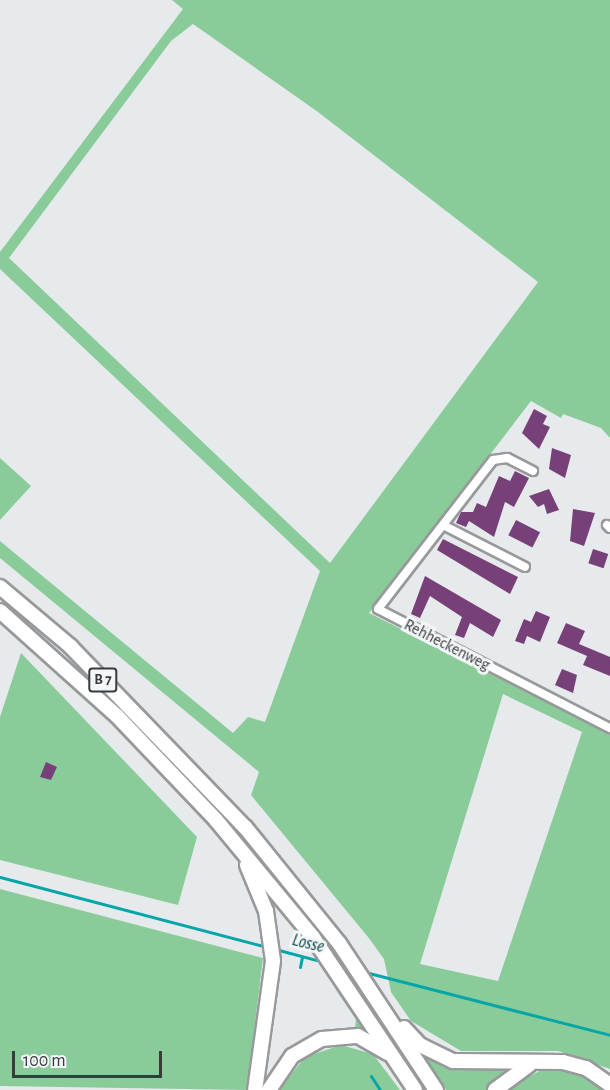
<!DOCTYPE html>
<html>
<head>
<meta charset="utf-8">
<style>
  body { margin:0 }
  #map { position:relative; width:610px; height:1090px; overflow:hidden; background:#e7eaec; font-family:"Alegreya Sans",sans-serif }
  div>[style] { position:absolute }
  .green>* { inset:0; background:#8acc99 }
  .stream>* { height:3px; margin:-1.5px; padding:0 1.5px; transform-origin:1.5px; border-radius:1.5px; background:#06a6a8 }
  .building>* { inset:0; background:#774079; transform-origin:0 0 }
  .roads { filter:drop-shadow(2px 0 #97999b) drop-shadow(-2px 0 #97999b) drop-shadow(0 2px #97999b) drop-shadow(0 -2px #97999b) }
  .minor>* { height:8px; margin:-4px; padding:0 4px; transform-origin:4px; border-radius:4px; background:#fff }
  .trunk>* { height:14px; margin:-7px; padding:0 7px; transform-origin:7px; border-radius:7px; background:#fff }
  span { translate:-50% -50%; white-space:nowrap; text-align:center; line-height:1.15; -webkit-text-stroke:6px #f4f7f9; paint-order:stroke }
  .shield-label span { padding:2px 4px; background:#f4f7f9; border:2px solid; border-radius:4px; -webkit-text-stroke-width:0 }
  .shield-label { font-size:15px; color:#393b3b; font-weight:700 }
  .street-label { font-size:16px; color:#393b3b }
  .water-label { font-size:18px; color:#0b4647; font-style:italic }
  .scale { position:absolute; left:12px; top:1051px; width:150px; height:27px; box-sizing:border-box; border:3px solid #393b3b; border-top:0; padding-left:8px; font-size:18px; line-height:21px; white-space:nowrap; color:#393b3b; -webkit-text-stroke:4px #f4f7f9; paint-order:stroke }
</style>
</head>
<body>
<div id="map">
  <div class="green">
    <i style="clip-path:polygon(evenodd,172px 0,610px 0,610px 438px,601px 428px,563px 414px,561px 418px,531px 401px,369px 613px,610px 734px,610px 1069px,558px 1051px,461px 1051px,411px 1021px,391px 992px,384px 959px,368px 937px,251px 795px,259px 772px,0 558px,0 541px,233px 733px,248px 717px,265px 722px,320px 571px,0 269px,0 252px,183px 9px,172px 0,193px 24px,318px 112px,538px 282px,330px 563px,9px 258px,171px 41px,193px 24px,172px 0,503px 694px,582px 732px,498px 981px,420px 964px,503px 694px)"></i>
    <i style="clip-path:polygon(0 458px,31px 486px,0 520px)"></i>
    <i style="clip-path:polygon(21px 653px,197px 837px,178px 905px,0 860px,0 717px)"></i>
    <i style="clip-path:polygon(0 889px,263px 958px,247px 1090px,0 1086px)"></i>
    <i style="clip-path:polygon(274px 980px,277px 995px,264px 1082px,281px 1059px,308px 1040px,355px 1028px,356px 1019px,333px 986px,371px 1037px,317px 1039px,267px 1090px,256px 1090px)"></i>
    <i style="clip-path:polygon(341px 1045px,373px 1054px,400px 1090px,279px 1090px,305px 1057px)"></i>
    <i style="clip-path:polygon(421px 1050px,438px 1056px,522px 1064px,493px 1090px,446px 1090px)"></i>
    <i style="clip-path:polygon(545px 1068px,581px 1073px,605px 1090px,505px 1090px)"></i>
  </div>
  <div class="stream">
    <i style="left:0;top:877px;width:275px;rotate:14.7deg"></i>
    <i style="left:275px;top:949px;width:51px;rotate:14.9deg"></i>
    <i style="left:300px;top:967px;width:10px;rotate:-79deg"></i>
    <i style="left:365px;top:972px;width:253px;rotate:14.4deg"></i>
    <i style="left:371px;top:1076px;width:17px;rotate:57deg"></i>
  </div>
  <div class="building">
    <i style="clip-path:polygon(534px 409px,547px 416px,543px 424px,550px 427px,539px 449px,522px 433px)"></i>
    <i style="clip-path:polygon(552px 448px,571px 455px,565px 478px,549px 469px)"></i>
    <i style="clip-path:polygon(515px 471px,529px 478px,514px 507px,505px 502px,494px 537px,469px 521px,466px 527px,456px 523px,461px 512px,473px 512px,477px 503px,486px 507px,499px 476px,510px 481px)"></i>
    <i style="clip-path:polygon(549px 489px,559px 510px,547px 514px,544px 504px,538px 507px,529px 496px)"></i>
    <i style="clip-path:polygon(573px 509px,595px 513px,584px 546px,570px 541px)"></i>
    <i style="left:516px;top:520px;width:27px;height:17px;rotate:27deg"></i>
    <i style="clip-path:polygon(443px 539px,518px 577px,510px 594px,437px 550px)"></i>
    <i style="left:593px;top:549px;width:16px;height:15px;rotate:18deg"></i>
    <i style="clip-path:polygon(425px 576px,501px 620px,493px 637px,470px 623px,464px 638px,455px 635px,462px 617px,430px 596px,420px 618px,411px 614px)"></i>
    <i style="clip-path:polygon(536px 611px,550px 617px,540px 642px,527px 636px,524px 644px,515px 641px,524px 619px,531px 622px)"></i>
    <i style="clip-path:polygon(566px 623px,585px 631px,579px 644px,610px 657px,610px 676px,583px 665px,587px 656px,557px 643px)"></i>
    <i style="clip-path:polygon(562px 669px,577px 675px,573px 693px,555px 685px)"></i>
    <i style="clip-path:polygon(46px 762px,57px 767px,51px 780px,40px 777px)"></i>
  </div>
  <div class="roads">
    <div class="minor">
      <i style="left:533px;top:471px;width:29px;rotate:-153deg"></i>
      <i style="left:507px;top:458px;width:14px;rotate:172deg"></i>
      <i style="left:493px;top:460px;width:188px;rotate:127.7deg"></i>
      <i style="left:378px;top:609px;width:261px;rotate:27.2deg"></i>
      <i style="left:443px;top:525px;width:92px;rotate:27.1deg"></i>
      <i style="left:607px;top:525px;width:4px;rotate:45deg"></i>
    </div>
    <div class="trunk">
      <i style="left:0;top:587px;width:92px;rotate:40.1deg"></i>
      <i style="left:70px;top:646px;width:252px;rotate:46deg"></i>
      <i style="left:245px;top:827px;width:149px;rotate:51deg"></i>
      <i style="left:339px;top:943px;width:176px;rotate:56.6deg"></i>
      <i style="left:0;top:611px;width:157px;rotate:41.9deg"></i>
      <i style="left:117px;top:716px;width:144px;rotate:46.4deg"></i>
      <i style="left:216px;top:820px;width:151px;rotate:50.4deg"></i>
      <i style="left:312px;top:936px;width:185px;rotate:56.2deg"></i>
      <i style="left:247px;top:865px;width:50px;rotate:67.6deg"></i>
      <i style="left:266px;top:911px;width:50px;rotate:82deg"></i>
      <i style="left:273px;top:961px;width:130px;rotate:97.9deg"></i>
      <i style="left:404px;top:1028px;width:23px;rotate:47deg"></i>
      <i style="left:420px;top:1045px;width:37px;rotate:26deg"></i>
      <i style="left:453px;top:1061px;width:110px;rotate:0.5deg"></i>
      <i style="left:563px;top:1062px;width:24px;rotate:15deg"></i>
      <i style="left:586px;top:1068px;width:29px;rotate:35deg"></i>
      <i style="left:269px;top:1090px;width:41px;rotate:-55.9deg"></i>
      <i style="left:292px;top:1056px;width:34px;rotate:-30deg"></i>
      <i style="left:322px;top:1039px;width:36px;rotate:-5deg"></i>
      <i style="left:358px;top:1036px;width:34px;rotate:30deg"></i>
      <i style="left:495px;top:1090px;width:42px;rotate:-36.3deg"></i>
    </div>
  </div>
  <div class="shield-label">
    <span style="left:103px;top:680px">B 7</span>
  </div>
  <div class="street-label">
    <span style="left:447px;top:645px;rotate:27deg">Rehheckenweg</span>
  </div>
  <div class="water-label">
    <span style="left:308px;top:944px;rotate:14deg">Losse</span>
  </div>
  <div class="scale">100 m</div>
</div>
</body>
</html>
